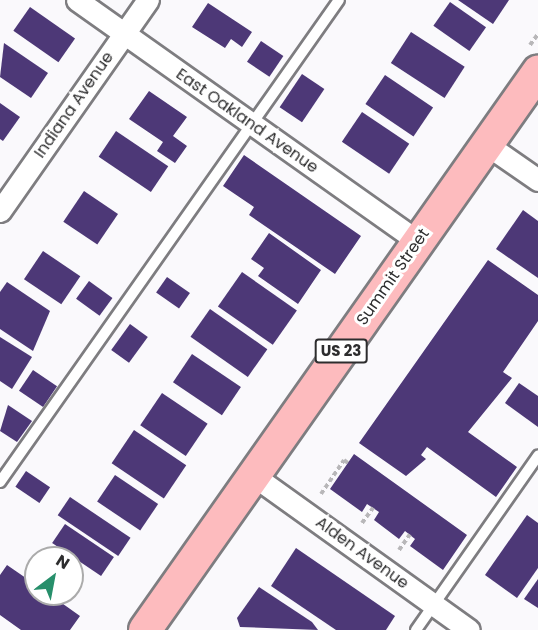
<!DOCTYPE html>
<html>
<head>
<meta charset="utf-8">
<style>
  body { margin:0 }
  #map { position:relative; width:538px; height:630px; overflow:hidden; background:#faf9fc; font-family:Poppins,sans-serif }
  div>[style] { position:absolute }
  .building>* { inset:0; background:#4d3877; transform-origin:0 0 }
  .path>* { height:4px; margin-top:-2px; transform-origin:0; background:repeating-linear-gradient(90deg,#b8b7b9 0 4.5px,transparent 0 7.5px) }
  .roads { filter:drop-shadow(2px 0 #7e7d80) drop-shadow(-2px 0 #7e7d80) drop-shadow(0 2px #7e7d80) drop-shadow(0 -2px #7e7d80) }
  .service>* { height:10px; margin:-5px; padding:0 5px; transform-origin:5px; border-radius:5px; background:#fff }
  .minor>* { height:21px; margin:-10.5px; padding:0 10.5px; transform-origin:10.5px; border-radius:10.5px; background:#fff }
  .primary>* { height:32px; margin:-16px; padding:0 16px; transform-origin:16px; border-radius:16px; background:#fdbbbe }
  span { translate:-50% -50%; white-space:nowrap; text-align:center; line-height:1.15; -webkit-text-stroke:6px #fff; paint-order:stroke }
  .shield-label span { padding:2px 4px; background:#fff; border:2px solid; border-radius:4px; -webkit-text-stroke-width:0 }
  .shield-label { font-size:15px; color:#2d2d2e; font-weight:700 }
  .street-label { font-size:16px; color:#2d2d2e }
  .north { position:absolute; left:24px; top:546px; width:60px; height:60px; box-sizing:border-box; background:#fff; border:2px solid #ababab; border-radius:50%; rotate:32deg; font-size:16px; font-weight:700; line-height:24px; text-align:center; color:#2d2d2e }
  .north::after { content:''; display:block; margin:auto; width:21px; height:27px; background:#278f6b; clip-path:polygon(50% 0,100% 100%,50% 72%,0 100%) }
</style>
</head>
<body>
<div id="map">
  <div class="building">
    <i style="clip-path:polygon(458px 0,509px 0,493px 24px)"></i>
    <i style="left:450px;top:2px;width:44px;height:29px;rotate:35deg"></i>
    <i style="clip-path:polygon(208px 3px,252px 32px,242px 47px,231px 39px,225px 48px,192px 27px)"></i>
    <i style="left:30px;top:7px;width:55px;height:29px;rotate:35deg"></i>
    <i style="left:411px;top:32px;width:64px;height:37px;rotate:33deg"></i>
    <i style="left:261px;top:41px;width:27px;height:25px;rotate:34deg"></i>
    <i style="clip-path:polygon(4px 43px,48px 73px,31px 98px,0 77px)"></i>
    <i style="left:302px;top:74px;width:27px;height:40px;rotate:34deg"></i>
    <i style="left:385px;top:75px;width:58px;height:35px;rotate:34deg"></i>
    <i style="clip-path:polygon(149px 91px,187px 117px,173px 136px,187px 146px,175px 163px,157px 151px,163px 142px,129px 119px)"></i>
    <i style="clip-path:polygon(0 103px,20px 117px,3px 141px,0 139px)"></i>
    <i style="left:362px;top:112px;width:57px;height:36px;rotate:34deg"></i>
    <i style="left:116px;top:131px;width:63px;height:31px;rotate:34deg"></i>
    <i style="clip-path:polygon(244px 155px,361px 236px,335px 274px,249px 215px,254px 207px,223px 186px)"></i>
    <i style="left:84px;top:191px;width:41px;height:37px;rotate:34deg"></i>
    <i style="clip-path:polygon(523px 210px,538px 221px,538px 278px,496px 249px)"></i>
    <i style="clip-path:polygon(269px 233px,321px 270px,298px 304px,258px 276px,264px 268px,251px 259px)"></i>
    <i style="left:43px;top:251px;width:45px;height:34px;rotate:34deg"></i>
    <i style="clip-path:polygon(488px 260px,538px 295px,538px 321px,503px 372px,512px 378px,468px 432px,517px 467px,496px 497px,427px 447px,421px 455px,426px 459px,406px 476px,359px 443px)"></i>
    <i style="left:242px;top:272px;width:67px;height:42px;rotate:35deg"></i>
    <i style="left:167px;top:277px;width:28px;height:19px;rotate:35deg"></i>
    <i style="left:89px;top:281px;width:29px;height:22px;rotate:36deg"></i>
    <i style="clip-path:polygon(7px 282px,50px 311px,33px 351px,0 329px,0 292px)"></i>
    <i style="left:210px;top:309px;width:70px;height:34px;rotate:35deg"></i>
    <i style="left:130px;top:324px;width:22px;height:32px;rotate:36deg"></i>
    <i style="clip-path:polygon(0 337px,32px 357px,12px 389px,0 381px)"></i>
    <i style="left:192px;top:354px;width:59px;height:34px;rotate:34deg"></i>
    <i style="left:33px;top:370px;width:29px;height:25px;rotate:34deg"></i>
    <i style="clip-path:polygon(519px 383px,538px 396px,538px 427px,505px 403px)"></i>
    <i style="left:162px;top:393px;width:55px;height:39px;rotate:34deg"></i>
    <i style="clip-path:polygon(8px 405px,32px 421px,17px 442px,0 431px)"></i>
    <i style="left:134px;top:430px;width:63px;height:40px;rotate:34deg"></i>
    <i style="clip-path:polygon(354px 454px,467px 535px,443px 570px,410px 546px,415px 539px,405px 531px,399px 539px,374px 520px,379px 512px,367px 504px,362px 512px,330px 489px)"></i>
    <i style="left:26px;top:471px;width:29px;height:19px;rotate:34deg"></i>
    <i style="left:115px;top:475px;width:52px;height:32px;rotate:34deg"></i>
    <i style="left:70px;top:497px;width:73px;height:22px;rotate:34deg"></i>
    <i style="clip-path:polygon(527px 515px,538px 523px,538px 568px,517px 598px,485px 575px)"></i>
    <i style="left:65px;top:524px;width:59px;height:23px;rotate:34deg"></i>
    <i style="clip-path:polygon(296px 548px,395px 616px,386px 630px,336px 630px,271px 586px)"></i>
    <i style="clip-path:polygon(7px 565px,36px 585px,36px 594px,49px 594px,80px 616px,70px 630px,21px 630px,0 615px,0 575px)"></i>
    <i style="clip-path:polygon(538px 579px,538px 608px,524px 599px)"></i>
    <i style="clip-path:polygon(259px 587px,312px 622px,318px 630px,240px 627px,237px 618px)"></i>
  </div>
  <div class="path">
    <i style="left:530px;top:45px;width:14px;rotate:-54deg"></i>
    <i style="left:321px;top:494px;width:41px;rotate:-55.9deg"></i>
    <i style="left:344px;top:460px;width:5px;rotate:37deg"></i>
    <i style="left:362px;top:523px;width:19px;rotate:-54deg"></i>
    <i style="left:399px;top:550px;width:19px;rotate:-55deg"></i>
  </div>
  <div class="roads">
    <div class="service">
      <i style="left:0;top:482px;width:589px;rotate:-54.88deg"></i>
      <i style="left:416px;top:630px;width:213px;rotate:-55deg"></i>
    </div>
    <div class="minor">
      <i style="left:77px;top:0;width:418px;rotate:35.3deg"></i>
      <i style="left:486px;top:144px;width:63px;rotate:34.7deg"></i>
      <i style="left:0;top:211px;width:258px;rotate:-55deg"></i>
      <i style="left:254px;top:476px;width:264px;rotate:35.6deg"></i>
    </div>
    <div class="primary">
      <i style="left:145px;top:630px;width:683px;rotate:-54.84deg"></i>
    </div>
  </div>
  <div class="shield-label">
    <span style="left:341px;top:351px">US 23</span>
  </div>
  <div class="street-label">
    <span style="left:74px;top:105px;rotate:-55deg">Indiana Avenue</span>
    <span style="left:247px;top:121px;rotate:35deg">East Oakland Avenue</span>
    <span style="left:393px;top:277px;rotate:-55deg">Summit Street</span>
    <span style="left:362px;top:553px;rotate:36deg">Alden Avenue</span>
  </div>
  <div class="north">N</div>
</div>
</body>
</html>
